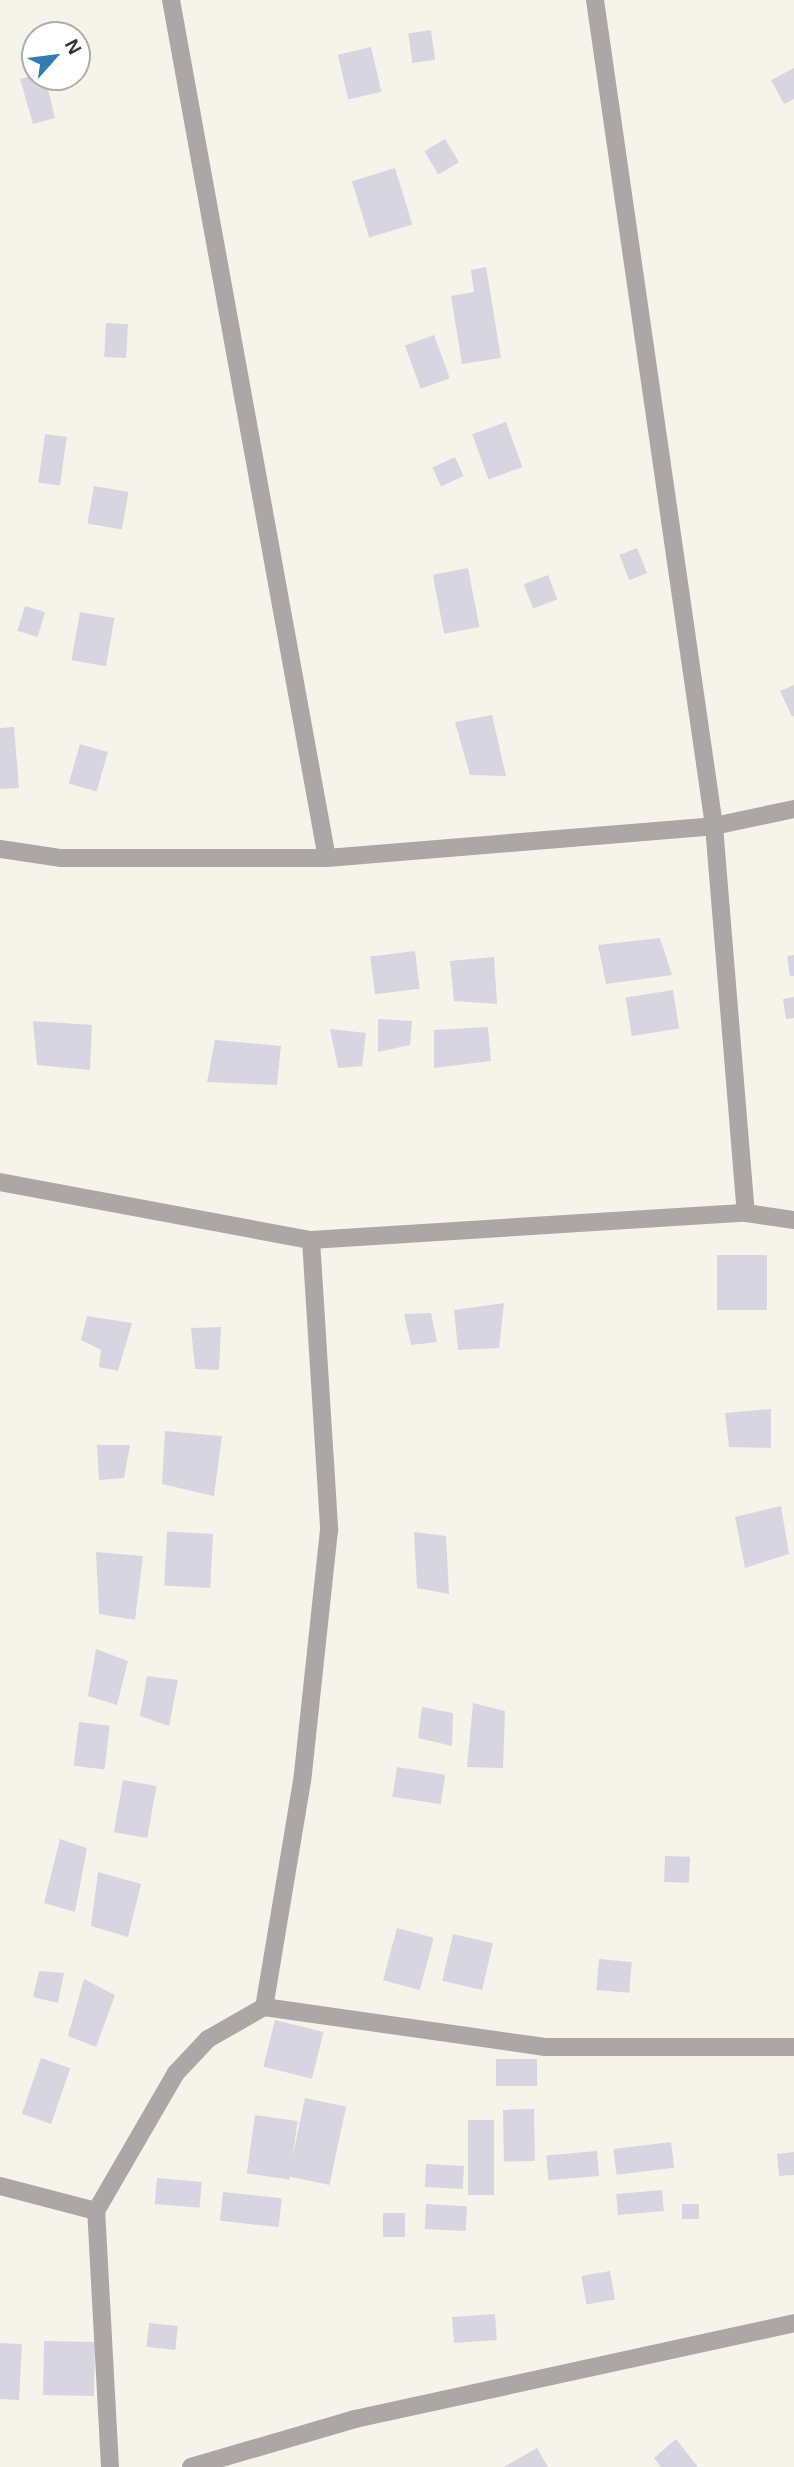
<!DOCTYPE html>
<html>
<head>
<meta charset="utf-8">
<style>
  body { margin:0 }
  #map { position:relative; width:794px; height:2467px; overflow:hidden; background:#f6f4ea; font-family:Helvetica,sans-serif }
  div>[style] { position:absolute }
  .building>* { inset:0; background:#d7d5df; transform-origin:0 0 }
  .minor>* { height:18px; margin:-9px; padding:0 9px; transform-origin:9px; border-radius:9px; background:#aca7a6 }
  span { translate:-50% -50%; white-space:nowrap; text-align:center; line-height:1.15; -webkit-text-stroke:6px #fff; paint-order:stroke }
  .north { position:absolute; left:21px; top:21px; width:70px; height:70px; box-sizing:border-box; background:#fff; border:2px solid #adadab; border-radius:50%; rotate:62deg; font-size:19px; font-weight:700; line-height:28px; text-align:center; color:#33322e }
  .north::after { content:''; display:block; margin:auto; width:24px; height:32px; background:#347db1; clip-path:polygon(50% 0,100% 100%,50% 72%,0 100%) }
</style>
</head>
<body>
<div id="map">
  <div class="building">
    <i style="left:431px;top:30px;width:30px;height:23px;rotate:82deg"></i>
    <i style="left:371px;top:47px;width:46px;height:34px;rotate:77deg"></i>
    <i style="clip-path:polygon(794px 68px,794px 99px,784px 104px,771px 80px)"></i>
    <i style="clip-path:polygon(35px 75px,45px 77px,55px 118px,33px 124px,20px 79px)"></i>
    <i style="left:445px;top:139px;width:27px;height:24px;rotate:59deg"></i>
    <i style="left:395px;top:168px;width:59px;height:45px;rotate:73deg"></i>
    <i style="clip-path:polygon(486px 267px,501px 358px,462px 364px,451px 296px,474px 292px,471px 270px)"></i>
    <i style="left:106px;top:323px;width:22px;height:34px;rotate:3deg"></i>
    <i style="left:434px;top:335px;width:46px;height:31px;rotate:70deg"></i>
    <i style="left:506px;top:422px;width:48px;height:36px;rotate:70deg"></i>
    <i style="left:45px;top:434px;width:22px;height:49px;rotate:8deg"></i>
    <i style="left:455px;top:457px;width:21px;height:25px;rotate:65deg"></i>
    <i style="left:94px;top:486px;width:35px;height:38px;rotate:10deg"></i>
    <i style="left:637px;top:548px;width:27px;height:19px;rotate:68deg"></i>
    <i style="left:468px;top:568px;width:60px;height:36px;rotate:79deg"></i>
    <i style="left:548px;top:575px;width:26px;height:26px;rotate:69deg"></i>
    <i style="left:25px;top:606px;width:21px;height:26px;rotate:17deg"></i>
    <i style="left:80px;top:612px;width:35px;height:49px;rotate:10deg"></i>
    <i style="clip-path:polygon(794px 685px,794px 716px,792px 717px,780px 691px)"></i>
    <i style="clip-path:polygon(492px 715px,506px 776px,470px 775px,455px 722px)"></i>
    <i style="clip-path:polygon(14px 727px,19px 788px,0 789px,0 728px)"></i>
    <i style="left:80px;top:744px;width:29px;height:41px;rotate:16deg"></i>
    <i style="clip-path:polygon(660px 938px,672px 975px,606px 984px,598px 945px)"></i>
    <i style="left:415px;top:951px;width:38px;height:45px;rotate:83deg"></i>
    <i style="clip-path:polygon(794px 955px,794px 976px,790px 976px,787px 956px)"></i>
    <i style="clip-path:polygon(494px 957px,497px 1004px,454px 1001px,450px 961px)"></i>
    <i style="left:673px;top:990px;width:39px;height:48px;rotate:81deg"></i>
    <i style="clip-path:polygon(794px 997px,794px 1018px,786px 1019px,783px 999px)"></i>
    <i style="clip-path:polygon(378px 1019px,412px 1021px,410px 1045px,378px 1052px)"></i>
    <i style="clip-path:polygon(33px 1021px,92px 1025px,90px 1070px,37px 1065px)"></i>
    <i style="clip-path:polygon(488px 1027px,491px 1061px,434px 1068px,434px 1030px)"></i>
    <i style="clip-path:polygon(330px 1029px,366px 1033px,362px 1066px,338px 1068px)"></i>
    <i style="clip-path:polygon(215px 1040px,281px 1046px,277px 1085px,207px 1082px)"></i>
    <i style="left:717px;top:1255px;width:50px;height:55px"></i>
    <i style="clip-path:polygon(504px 1303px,499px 1348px,458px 1350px,454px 1310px)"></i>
    <i style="clip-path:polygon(431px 1313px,437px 1342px,411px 1345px,404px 1314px)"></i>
    <i style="clip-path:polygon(87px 1316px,132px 1323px,118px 1371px,99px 1367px,101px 1350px,81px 1340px)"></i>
    <i style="clip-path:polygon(221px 1327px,219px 1370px,195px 1369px,191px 1328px)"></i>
    <i style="clip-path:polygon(771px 1409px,771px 1448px,729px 1447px,725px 1413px)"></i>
    <i style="clip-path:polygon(165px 1431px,222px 1436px,214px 1496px,162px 1484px)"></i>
    <i style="clip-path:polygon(97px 1445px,130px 1445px,124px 1478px,99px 1480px)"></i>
    <i style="clip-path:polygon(781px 1506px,789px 1554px,745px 1568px,735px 1517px)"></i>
    <i style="clip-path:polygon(414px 1532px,446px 1536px,449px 1594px,417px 1588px)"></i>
    <i style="left:213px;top:1534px;width:54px;height:46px;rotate:93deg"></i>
    <i style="clip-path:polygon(96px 1552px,143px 1556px,135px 1620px,99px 1614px)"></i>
    <i style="clip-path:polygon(96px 1649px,128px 1661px,117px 1705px,88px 1696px)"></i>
    <i style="clip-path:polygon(147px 1676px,178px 1680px,169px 1726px,140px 1716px)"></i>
    <i style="clip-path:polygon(473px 1703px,505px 1711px,503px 1768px,467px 1767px)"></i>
    <i style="clip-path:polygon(422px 1707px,453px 1713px,452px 1746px,418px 1738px)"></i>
    <i style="left:79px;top:1722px;width:31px;height:44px;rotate:7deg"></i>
    <i style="left:397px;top:1767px;width:49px;height:30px;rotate:9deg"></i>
    <i style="left:123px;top:1780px;width:34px;height:53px;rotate:10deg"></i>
    <i style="clip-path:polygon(60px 1839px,87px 1848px,75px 1912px,44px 1903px)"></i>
    <i style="left:665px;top:1856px;width:25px;height:26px;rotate:2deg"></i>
    <i style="clip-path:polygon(98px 1872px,141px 1884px,128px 1937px,91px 1926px)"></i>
    <i style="left:397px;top:1928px;width:38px;height:54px;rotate:15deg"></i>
    <i style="left:453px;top:1934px;width:41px;height:48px;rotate:13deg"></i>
    <i style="left:599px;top:1959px;width:33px;height:31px;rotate:5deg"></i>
    <i style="clip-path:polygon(39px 1971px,64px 1973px,58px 2003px,33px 1997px)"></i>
    <i style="clip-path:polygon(84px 1979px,115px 1995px,96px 2047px,68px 2036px)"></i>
    <i style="left:275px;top:2020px;width:50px;height:48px;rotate:14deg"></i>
    <i style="left:41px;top:2058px;width:31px;height:59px;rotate:19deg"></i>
    <i style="left:537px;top:2059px;width:27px;height:41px;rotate:90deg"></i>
    <i style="left:305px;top:2098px;width:42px;height:80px;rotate:12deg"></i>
    <i style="left:534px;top:2109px;width:52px;height:31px;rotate:89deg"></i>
    <i style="left:255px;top:2115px;width:43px;height:59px;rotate:8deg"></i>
    <i style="left:468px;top:2120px;width:26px;height:75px"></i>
    <i style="left:671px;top:2142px;width:26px;height:58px;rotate:83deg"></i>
    <i style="left:597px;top:2151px;width:25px;height:51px;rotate:85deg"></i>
    <i style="clip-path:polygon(794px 2152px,794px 2175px,779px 2176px,777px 2154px)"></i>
    <i style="left:426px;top:2164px;width:38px;height:23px;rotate:3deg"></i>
    <i style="left:157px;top:2178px;width:45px;height:26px;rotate:5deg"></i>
    <i style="left:662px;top:2190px;width:21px;height:46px;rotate:85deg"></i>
    <i style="left:223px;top:2192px;width:59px;height:29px;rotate:6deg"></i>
    <i style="left:426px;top:2204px;width:41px;height:25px;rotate:3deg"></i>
    <i style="left:699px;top:2204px;width:15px;height:17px;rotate:90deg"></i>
    <i style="left:383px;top:2213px;width:22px;height:24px"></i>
    <i style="left:610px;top:2271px;width:29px;height:29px;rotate:80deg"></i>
    <i style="left:495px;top:2314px;width:26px;height:43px;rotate:86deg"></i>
    <i style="left:149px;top:2323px;width:29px;height:24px;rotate:6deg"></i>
    <i style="left:44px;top:2341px;width:51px;height:54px;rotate:1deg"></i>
    <i style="left:0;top:2343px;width:22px;height:56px;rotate:3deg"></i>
    <i style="clip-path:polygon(676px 2439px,698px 2467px,661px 2467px,654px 2458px)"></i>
    <i style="clip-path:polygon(537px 2448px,548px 2467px,504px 2467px)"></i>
  </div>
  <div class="minor">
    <i style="left:171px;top:0;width:872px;rotate:79.7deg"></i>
    <i style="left:595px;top:0;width:835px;rotate:81.8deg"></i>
    <i style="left:714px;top:826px;width:388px;rotate:85.3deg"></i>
    <i style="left:0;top:849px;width:62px;rotate:8.4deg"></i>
    <i style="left:61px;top:858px;width:266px"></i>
    <i style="left:327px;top:858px;width:388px;rotate:-4.7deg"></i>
    <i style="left:714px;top:826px;width:82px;rotate:-12deg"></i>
    <i style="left:0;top:1182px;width:316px;rotate:10.6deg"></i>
    <i style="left:311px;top:1240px;width:436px;rotate:-3.6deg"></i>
    <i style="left:746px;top:1213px;width:49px;rotate:8.3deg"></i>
    <i style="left:311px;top:1240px;width:291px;rotate:86.4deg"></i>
    <i style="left:329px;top:1530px;width:252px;rotate:96.1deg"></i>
    <i style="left:302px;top:1781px;width:229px;rotate:99.5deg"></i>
    <i style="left:264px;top:2007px;width:284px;rotate:8.1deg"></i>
    <i style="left:545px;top:2047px;width:249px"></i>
    <i style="left:0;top:2186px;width:99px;rotate:14.6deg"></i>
    <i style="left:110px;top:2467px;width:256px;rotate:-93.1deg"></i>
    <i style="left:96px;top:2211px;width:160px;rotate:-59.9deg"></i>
    <i style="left:176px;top:2073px;width:47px;rotate:-46.7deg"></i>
    <i style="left:208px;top:2039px;width:64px;rotate:-29.7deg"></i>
    <i style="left:191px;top:2467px;width:171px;rotate:-16.3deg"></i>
    <i style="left:355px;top:2419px;width:449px;rotate:-12.3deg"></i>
  </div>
  <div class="north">N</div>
</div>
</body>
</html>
